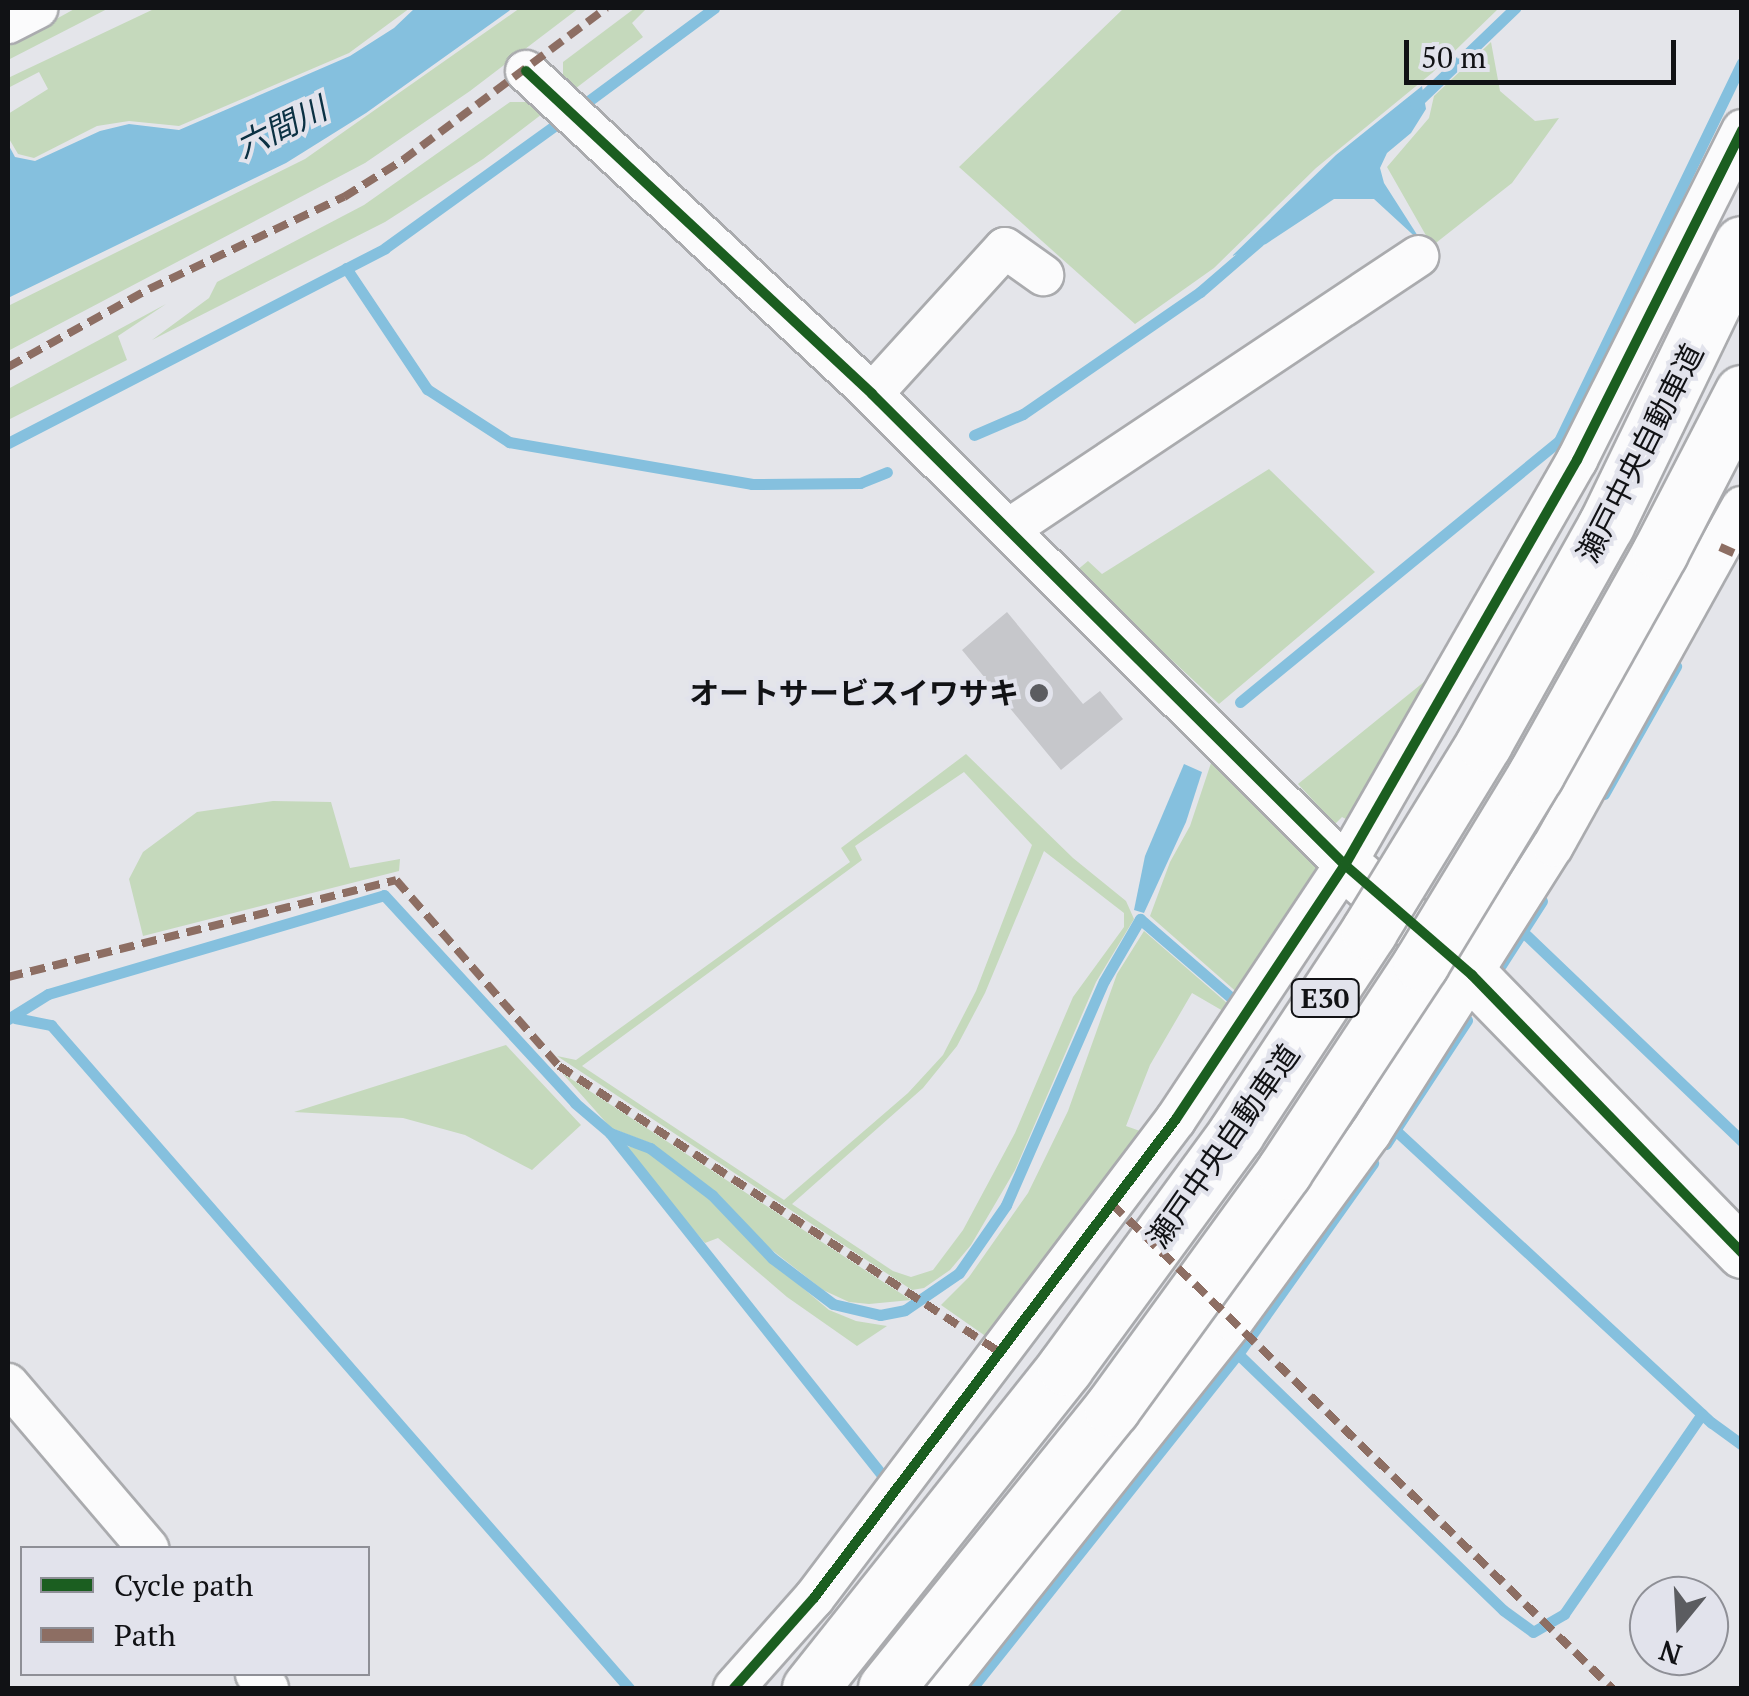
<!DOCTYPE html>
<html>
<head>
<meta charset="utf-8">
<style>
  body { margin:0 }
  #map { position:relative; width:1749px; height:1696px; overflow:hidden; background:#e4e5ea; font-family:"PT Serif","Noto Sans JP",serif }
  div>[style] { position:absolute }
  .green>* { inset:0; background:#c5d9bc }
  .water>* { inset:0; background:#85c0de }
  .stream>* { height:11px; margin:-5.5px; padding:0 5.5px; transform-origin:5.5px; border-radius:5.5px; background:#85c0de }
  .building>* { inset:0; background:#c6c7cb }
  .roads { filter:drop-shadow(2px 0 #aaabae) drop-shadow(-2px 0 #aaabae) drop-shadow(0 2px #aaabae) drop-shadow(0 -2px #aaabae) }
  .minor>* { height:40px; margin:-20px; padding:0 20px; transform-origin:20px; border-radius:20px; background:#fbfbfc }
  .tertiary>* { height:50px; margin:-25px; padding:0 25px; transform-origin:25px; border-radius:25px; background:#fbfbfc }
  .bridges { filter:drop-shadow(2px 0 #aaabae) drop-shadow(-2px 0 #aaabae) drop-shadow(0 2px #aaabae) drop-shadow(0 -2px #aaabae) }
  .motorway-bridge>* { height:55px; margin:-27.5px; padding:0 27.5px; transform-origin:27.5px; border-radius:27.5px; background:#fbfbfc }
  .quiet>* { height:8px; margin-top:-4px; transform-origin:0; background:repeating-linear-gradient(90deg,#8d6e63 0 15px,transparent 0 23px) }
  .cycleway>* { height:10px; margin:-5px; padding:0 5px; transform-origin:5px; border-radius:5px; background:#1b5e20 }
  .dots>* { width:28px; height:28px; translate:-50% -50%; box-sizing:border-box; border:5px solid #e2e3ec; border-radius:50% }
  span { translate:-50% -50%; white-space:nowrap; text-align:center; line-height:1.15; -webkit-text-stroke:8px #e2e3ec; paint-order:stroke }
  .shield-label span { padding:2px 8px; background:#e2e3ec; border:2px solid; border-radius:8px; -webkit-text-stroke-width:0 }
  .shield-label { font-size:28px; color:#111215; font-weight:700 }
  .street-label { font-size:30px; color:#111215 }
  .poi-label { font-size:30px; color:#111215; font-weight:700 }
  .right { translate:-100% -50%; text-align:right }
  .water-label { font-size:32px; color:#0b3143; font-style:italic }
  .frame { position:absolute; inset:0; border:10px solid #111215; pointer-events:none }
  .legend { position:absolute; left:20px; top:1546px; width:350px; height:130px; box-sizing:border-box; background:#e2e3ec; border:2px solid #8e8f96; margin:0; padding:12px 18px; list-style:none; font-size:30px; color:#111215 }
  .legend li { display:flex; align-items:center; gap:20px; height:50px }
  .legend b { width:50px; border:2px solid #8e8f96 }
  .north { position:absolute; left:1629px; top:1576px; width:100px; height:100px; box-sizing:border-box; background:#e2e3ec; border:2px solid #8e8f96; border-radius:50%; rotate:198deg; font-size:28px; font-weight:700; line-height:40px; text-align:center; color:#111215 }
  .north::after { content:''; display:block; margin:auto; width:35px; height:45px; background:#5b5c60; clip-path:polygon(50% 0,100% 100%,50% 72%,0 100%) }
  .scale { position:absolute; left:1404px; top:40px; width:272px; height:45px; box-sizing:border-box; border:5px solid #111215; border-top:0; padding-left:12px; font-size:30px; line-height:35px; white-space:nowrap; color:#111215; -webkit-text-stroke:8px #e2e3ec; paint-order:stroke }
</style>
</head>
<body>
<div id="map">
  <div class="green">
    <i style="clip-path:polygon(76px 8px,109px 8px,8px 60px,8px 46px)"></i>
    <i style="clip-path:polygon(156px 8px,410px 8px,349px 53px,179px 126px,129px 121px,97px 126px,34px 158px,18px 154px,8px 137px,8px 114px,48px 89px,39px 72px,8px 88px,8px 78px)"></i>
    <i style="clip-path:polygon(520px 8px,579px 8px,470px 91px,365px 163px,8px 351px,8px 306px,305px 159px)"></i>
    <i style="clip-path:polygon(635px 8px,647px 8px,632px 23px,643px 37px,483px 159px,385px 222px,152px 340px,209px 298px,217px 282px,364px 205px,510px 102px,530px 102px,563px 75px,563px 62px)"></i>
    <i style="clip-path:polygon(1124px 8px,1499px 8px,1432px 73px,1316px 168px,1214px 268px,1135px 324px,959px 167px)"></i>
    <i style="clip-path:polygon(1491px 42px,1500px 91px,1535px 121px,1559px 118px,1512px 183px,1432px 246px,1387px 167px,1429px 118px,1434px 96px)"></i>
    <i style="clip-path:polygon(166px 304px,118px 336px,127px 360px,8px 420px,8px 389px)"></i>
    <i style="clip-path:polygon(1269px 469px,1375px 572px,1219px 704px,1076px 571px,1088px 561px,1102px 574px)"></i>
    <i style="clip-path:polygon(1435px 673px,1348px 820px,1342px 817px,1335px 824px,1298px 784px)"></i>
    <i style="clip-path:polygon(evenodd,966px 754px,1073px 858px,1126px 901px,1134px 919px,1096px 982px,1015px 1170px,971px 1245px,950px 1270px,924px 1288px,912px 1290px,557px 1056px,576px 1060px,850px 862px,841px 848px,966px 754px,964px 772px,1032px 845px,976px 991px,943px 1055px,908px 1093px,784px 1200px,582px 1066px,862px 860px,855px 846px,964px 772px,966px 754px,1044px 851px,1124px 913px,1124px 927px,1073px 997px,1015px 1133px,963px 1230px,933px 1270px,911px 1277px,893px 1271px,792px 1204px,923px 1088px,957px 1046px,985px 993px,1044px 851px)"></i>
    <i style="clip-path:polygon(1211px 763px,1314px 852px,1319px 866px,1317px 877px,1240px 995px,1150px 916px,1170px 862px,1190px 826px)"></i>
    <i style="clip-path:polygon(273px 801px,331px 802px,350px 868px,400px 859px,399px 871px,143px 936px,129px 879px,143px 852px,197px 812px)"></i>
    <i style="clip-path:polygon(1144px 931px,1228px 1004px,1223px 1011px,1192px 993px,1150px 1065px,1126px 1126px,1140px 1131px,997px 1334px,984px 1335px,941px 1305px,969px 1277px,1028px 1193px,1068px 1111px,1117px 974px)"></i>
    <i style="clip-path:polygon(506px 1045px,581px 1125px,532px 1170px,465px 1135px,403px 1118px,294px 1112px)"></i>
    <i style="clip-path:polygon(562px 1073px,911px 1300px,869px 1304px,849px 1302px,823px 1290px,768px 1247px,716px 1192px,650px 1143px,611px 1128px)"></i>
    <i style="clip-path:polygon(621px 1145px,647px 1150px,707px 1196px,766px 1257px,829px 1310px,856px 1321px,887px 1326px,857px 1346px,787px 1297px,718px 1238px,705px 1243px)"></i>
  </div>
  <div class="water">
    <i style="clip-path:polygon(415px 8px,513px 8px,366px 113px,286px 163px,8px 298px,8px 144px,15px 157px,35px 161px,100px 131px,129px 124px,179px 130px,350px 56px,394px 28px)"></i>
    <i style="clip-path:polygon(1422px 86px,1426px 109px,1411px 133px,1387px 153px,1380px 168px,1384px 183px,1423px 244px,1374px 199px,1334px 199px,1266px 244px,1232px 256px,1336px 155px)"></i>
    <i style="clip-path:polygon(1184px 764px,1202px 772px,1186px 822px,1144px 913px,1134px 910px,1145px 856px)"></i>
  </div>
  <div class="stream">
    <i style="left:1415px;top:104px;width:139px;rotate:-43.8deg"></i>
    <i style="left:579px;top:108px;width:168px;rotate:-36.5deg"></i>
    <i style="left:346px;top:268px;width:146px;rotate:56.2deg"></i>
    <i style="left:427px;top:389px;width:98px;rotate:32.9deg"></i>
    <i style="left:509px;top:442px;width:247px;rotate:9.8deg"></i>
    <i style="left:752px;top:484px;width:108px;rotate:-0.5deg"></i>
    <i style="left:860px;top:483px;width:29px;rotate:-22deg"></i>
    <i style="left:974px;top:435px;width:53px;rotate:-23.2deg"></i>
    <i style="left:1023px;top:414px;width:215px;rotate:-34.6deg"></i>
    <i style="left:1200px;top:292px;width:78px;rotate:-40.8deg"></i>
    <i style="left:8px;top:443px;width:424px;rotate:-27.3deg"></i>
    <i style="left:385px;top:248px;width:221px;rotate:-35.8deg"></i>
    <i style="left:1240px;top:702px;width:412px;rotate:-39.3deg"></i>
    <i style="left:1559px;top:441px;width:420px;rotate:-64.2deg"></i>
    <i style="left:1604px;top:794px;width:147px;rotate:-60.6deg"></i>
    <i style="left:1523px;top:932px;width:303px;rotate:43.7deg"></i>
    <i style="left:1501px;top:965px;width:76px;rotate:-57.4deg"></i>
    <i style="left:15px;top:1018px;width:37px;rotate:11deg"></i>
    <i style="left:51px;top:1025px;width:880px;rotate:48.92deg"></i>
    <i style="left:8px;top:1019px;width:47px;rotate:-32deg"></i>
    <i style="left:48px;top:994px;width:350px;rotate:-16.4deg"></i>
    <i style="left:384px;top:895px;width:282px;rotate:47.4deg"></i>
    <i style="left:575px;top:1103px;width:46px;rotate:40.6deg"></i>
    <i style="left:610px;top:1133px;width:43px;rotate:20.6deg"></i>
    <i style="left:650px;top:1148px;width:78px;rotate:37.2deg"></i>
    <i style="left:712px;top:1195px;width:87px;rotate:46.4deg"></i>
    <i style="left:772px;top:1258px;width:76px;rotate:37deg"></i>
    <i style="left:833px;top:1304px;width:48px;rotate:13.2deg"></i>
    <i style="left:880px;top:1315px;width:25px;rotate:-11deg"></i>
    <i style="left:905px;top:1310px;width:65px;rotate:-34.4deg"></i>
    <i style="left:959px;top:1273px;width:83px;rotate:-55.3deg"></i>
    <i style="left:1006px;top:1205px;width:244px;rotate:-66.4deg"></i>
    <i style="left:1104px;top:981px;width:72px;rotate:-59.9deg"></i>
    <i style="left:1140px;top:919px;width:125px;rotate:40.8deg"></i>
    <i style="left:1393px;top:1128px;width:434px;rotate:42.8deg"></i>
    <i style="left:1712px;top:1423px;width:37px;rotate:36deg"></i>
    <i style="left:610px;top:1133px;width:445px;rotate:51.5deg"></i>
    <i style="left:1386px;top:1144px;width:148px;rotate:-56.8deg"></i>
    <i style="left:1238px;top:1354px;width:368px;rotate:44deg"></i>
    <i style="left:1503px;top:1610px;width:37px;rotate:36deg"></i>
    <i style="left:1533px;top:1632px;width:36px;rotate:-30deg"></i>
    <i style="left:1564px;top:1614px;width:243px;rotate:-55.4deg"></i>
    <i style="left:972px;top:1688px;width:427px;rotate:-51.5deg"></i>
    <i style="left:1238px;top:1354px;width:234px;rotate:-54.7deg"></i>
  </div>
  <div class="building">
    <i style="clip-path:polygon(1007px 612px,1083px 704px,1100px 691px,1123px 719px,1061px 770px,962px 650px)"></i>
  </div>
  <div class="roads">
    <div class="minor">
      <i style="left:8px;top:23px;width:33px;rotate:-27deg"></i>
      <i style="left:526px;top:71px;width:473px;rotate:43deg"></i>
      <i style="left:872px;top:394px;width:668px;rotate:44.88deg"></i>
      <i style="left:872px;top:394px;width:197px;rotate:-47.7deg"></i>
      <i style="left:1005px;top:248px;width:47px;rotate:35.4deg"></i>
      <i style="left:1009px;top:529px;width:492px;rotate:-33.7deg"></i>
      <i style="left:8px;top:1384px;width:216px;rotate:49.5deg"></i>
      <i style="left:256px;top:1674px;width:18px;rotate:49deg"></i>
      <i style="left:734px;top:1688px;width:120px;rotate:-48.4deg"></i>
      <i style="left:814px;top:1598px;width:600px;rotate:-52.92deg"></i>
      <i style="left:1176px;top:1119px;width:305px;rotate:-56.4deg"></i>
      <i style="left:1345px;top:865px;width:467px;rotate:-60.2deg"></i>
      <i style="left:1577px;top:460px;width:369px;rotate:-63.4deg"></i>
      <i style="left:941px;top:1688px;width:469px;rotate:-51.5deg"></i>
      <i style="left:1233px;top:1321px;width:232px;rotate:-53.8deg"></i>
      <i style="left:1370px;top:1134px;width:341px;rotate:-57.6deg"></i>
      <i style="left:1553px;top:846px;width:388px;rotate:-60.9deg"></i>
    </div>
    <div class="tertiary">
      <i style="left:1345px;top:865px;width:168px;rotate:40.9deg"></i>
      <i style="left:1472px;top:975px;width:388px;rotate:45.8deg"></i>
    </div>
  </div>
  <div class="bridges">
    <div class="motorway-bridge">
      <i style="left:810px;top:1688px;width:410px;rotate:-51.5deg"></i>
      <i style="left:1065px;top:1367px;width:290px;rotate:-53.8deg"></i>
      <i style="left:1236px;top:1133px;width:242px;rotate:-56.6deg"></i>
      <i style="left:1369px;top:931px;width:220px;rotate:-58.5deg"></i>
      <i style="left:1484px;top:743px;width:250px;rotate:-60.8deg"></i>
      <i style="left:1606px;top:525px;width:312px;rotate:-64.2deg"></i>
      <i style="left:886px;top:1688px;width:360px;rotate:-51.1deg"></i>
      <i style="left:1112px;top:1408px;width:293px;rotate:-54deg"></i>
      <i style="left:1284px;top:1171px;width:249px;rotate:-56.6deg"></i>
      <i style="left:1421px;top:963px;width:221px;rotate:-58.7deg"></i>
      <i style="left:1536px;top:774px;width:254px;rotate:-60.8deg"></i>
      <i style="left:1660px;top:552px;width:179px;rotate:-62.7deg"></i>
    </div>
  </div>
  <div class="quiet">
    <i style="left:8px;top:367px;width:161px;rotate:-29deg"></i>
    <i style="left:149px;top:289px;width:216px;rotate:-25.3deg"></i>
    <i style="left:344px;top:197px;width:70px;rotate:-32.1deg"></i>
    <i style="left:403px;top:160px;width:254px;rotate:-36.8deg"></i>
    <i style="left:1720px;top:547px;width:24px;rotate:24deg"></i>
    <i style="left:8px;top:977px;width:400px;rotate:-14deg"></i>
    <i style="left:396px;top:880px;width:247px;rotate:48.8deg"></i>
    <i style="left:559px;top:1066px;width:527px;rotate:33deg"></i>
    <i style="left:1112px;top:1204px;width:696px;rotate:44.07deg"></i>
  </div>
  <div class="cycleway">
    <i style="left:526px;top:71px;width:473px;rotate:43deg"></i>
    <i style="left:872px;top:394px;width:668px;rotate:44.88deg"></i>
    <i style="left:1345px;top:865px;width:168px;rotate:40.9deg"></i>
    <i style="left:1472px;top:975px;width:388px;rotate:45.8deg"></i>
    <i style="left:734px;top:1688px;width:120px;rotate:-48.4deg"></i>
    <i style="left:814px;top:1598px;width:600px;rotate:-52.92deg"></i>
    <i style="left:1176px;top:1119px;width:305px;rotate:-56.4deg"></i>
    <i style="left:1345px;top:865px;width:467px;rotate:-60.2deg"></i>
    <i style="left:1577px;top:460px;width:369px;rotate:-63.4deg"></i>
  </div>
  <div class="dots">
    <i style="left:1039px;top:693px;background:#5b5c60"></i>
  </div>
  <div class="shield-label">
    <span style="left:1325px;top:998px">E30</span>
  </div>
  <div class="street-label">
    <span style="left:1640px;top:453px;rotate:-63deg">瀬戸中央自動車道</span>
    <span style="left:1223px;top:1146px;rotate:-55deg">瀬戸中央自動車道</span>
  </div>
  <div class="poi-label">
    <span class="right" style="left:1019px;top:693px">オートサービスイワサキ</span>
  </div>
  <div class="water-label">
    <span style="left:281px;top:127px;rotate:-26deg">六間川</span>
  </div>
  <div class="frame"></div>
  <ul class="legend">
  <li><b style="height:12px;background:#1b5e20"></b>Cycle path</li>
  <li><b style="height:12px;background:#8d6e63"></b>Path</li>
  </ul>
  <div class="north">N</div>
  <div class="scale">50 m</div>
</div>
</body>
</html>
